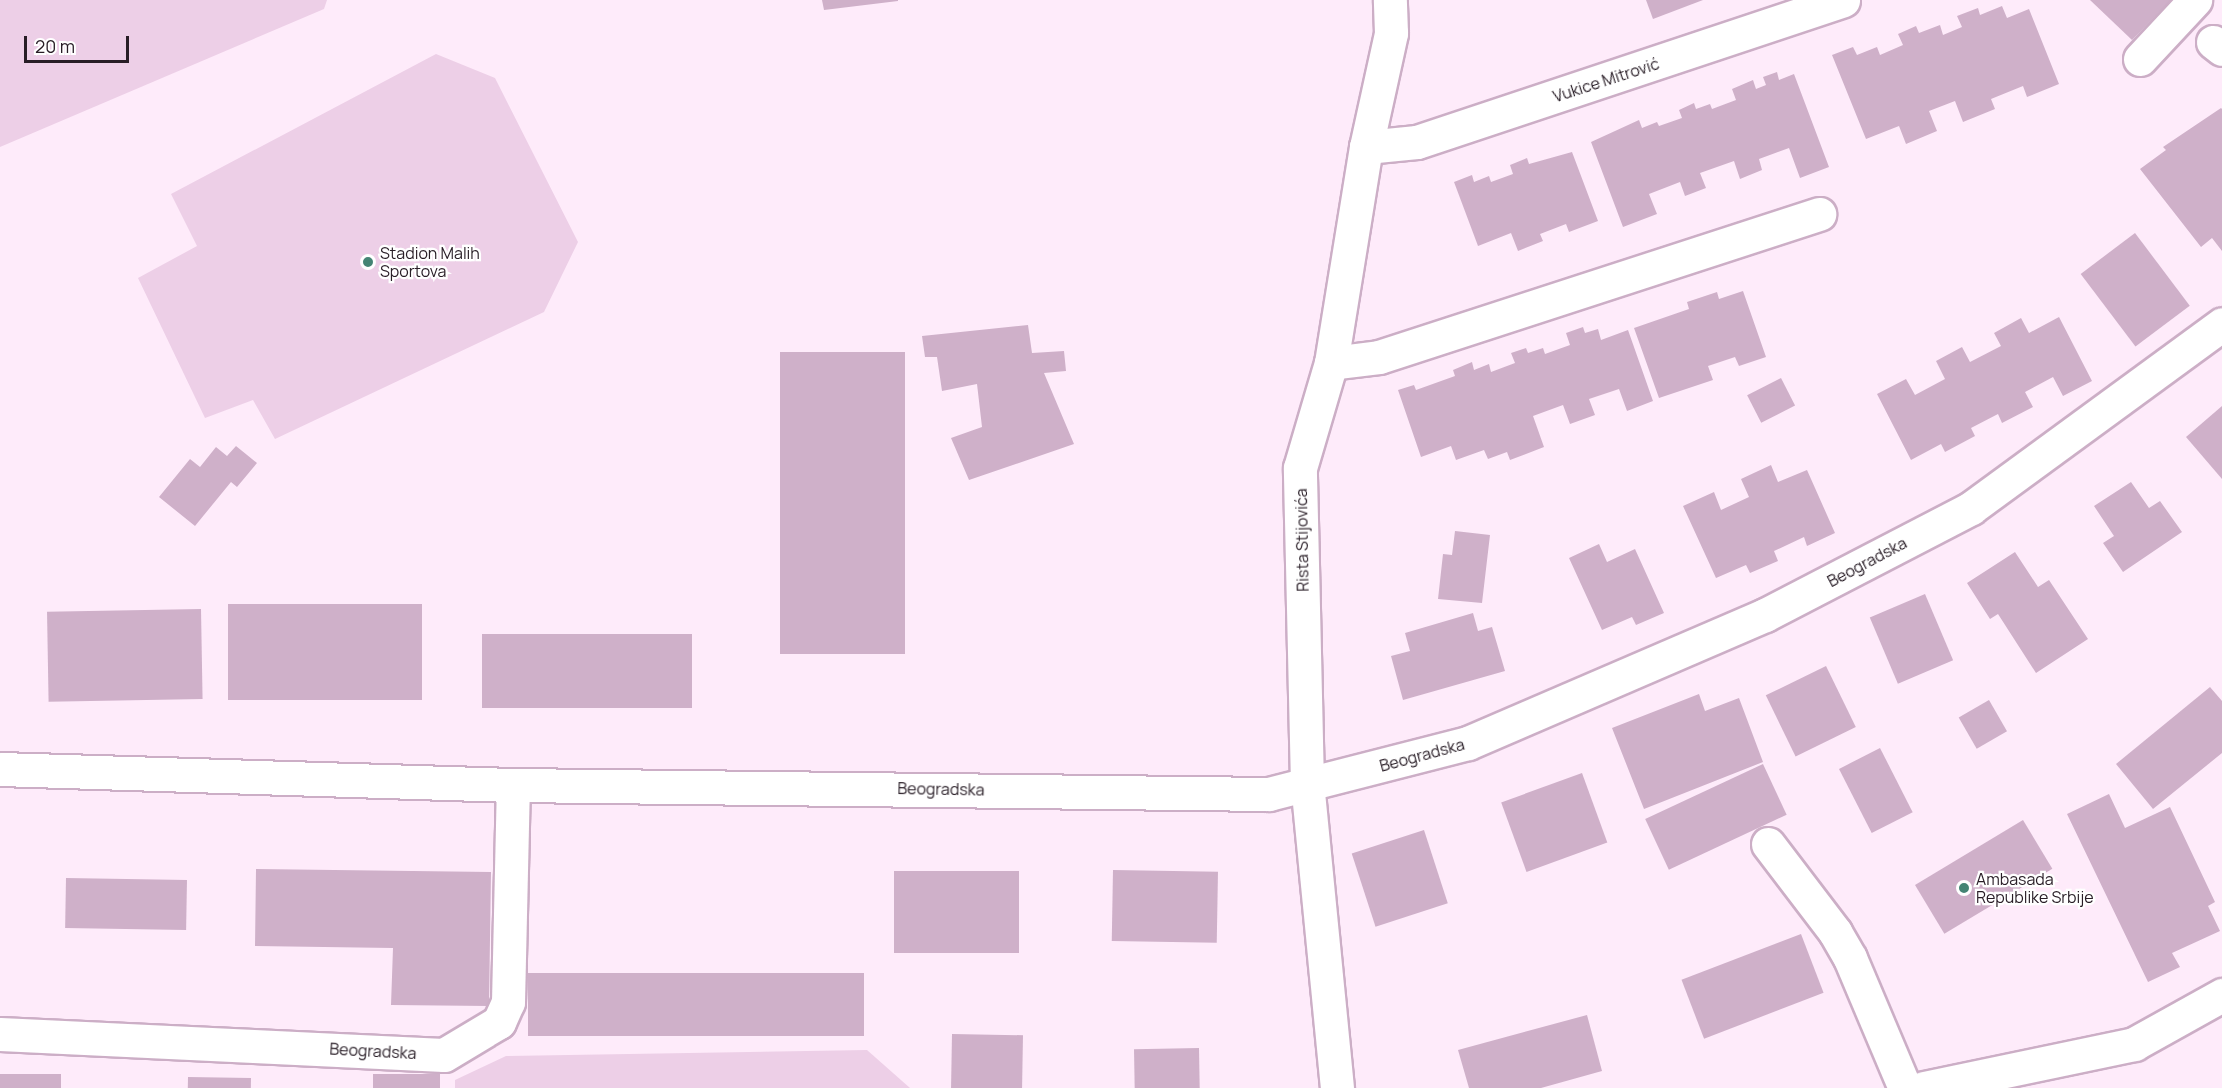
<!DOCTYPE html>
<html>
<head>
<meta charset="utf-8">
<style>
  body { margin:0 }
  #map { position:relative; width:2222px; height:1088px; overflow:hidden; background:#feebfa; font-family:Manrope,sans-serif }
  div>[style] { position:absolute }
  .green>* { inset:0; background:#edcfe7 }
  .building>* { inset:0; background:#cfb0c9; transform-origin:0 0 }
  .roads { filter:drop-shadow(2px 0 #ccaec6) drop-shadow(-2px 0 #ccaec6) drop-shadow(0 2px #ccaec6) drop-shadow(0 -2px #ccaec6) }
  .minor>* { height:33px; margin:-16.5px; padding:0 16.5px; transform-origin:16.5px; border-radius:16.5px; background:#fff }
  .dots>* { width:16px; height:16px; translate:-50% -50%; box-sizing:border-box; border:3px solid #fff; border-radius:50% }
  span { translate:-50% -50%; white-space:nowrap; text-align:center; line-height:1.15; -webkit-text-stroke:4.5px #fff; paint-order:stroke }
  .street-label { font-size:16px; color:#281d26 }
  .poi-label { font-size:16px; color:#281d26 }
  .left { translate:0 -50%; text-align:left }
  .scale { position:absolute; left:24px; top:36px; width:105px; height:27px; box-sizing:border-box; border:3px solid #281d26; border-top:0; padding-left:8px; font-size:18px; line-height:21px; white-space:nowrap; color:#281d26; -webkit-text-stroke:4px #fff; paint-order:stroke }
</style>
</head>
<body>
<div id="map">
  <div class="green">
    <i style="clip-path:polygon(0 0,327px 0,324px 9px,0 147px)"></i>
    <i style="clip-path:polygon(436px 54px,495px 78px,578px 242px,544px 312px,275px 439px,253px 400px,205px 418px,138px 278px,197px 246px,171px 194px)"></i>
    <i style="clip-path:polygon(867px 1050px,910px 1088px,455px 1088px,455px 1080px,506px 1056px)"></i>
  </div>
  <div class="building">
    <i style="clip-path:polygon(822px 0,898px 0,898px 1px,824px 10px)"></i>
    <i style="clip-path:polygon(1646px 0,1703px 0,1653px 19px)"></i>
    <i style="clip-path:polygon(2090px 0,2171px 0,2132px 40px)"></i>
    <i style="clip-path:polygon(2002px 6px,2007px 18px,2029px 9px,2059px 84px,2027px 97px,2023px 86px,1991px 99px,1995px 109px,1963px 122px,1955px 101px,1929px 111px,1937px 131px,1906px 144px,1899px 126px,1866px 139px,1832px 55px,1853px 47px,1857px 55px,1877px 47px,1880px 55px,1903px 45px,1898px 34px,1916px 26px,1919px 33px,1940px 25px,1943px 35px,1962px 27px,1957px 16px,1978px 8px,1980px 15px)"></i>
    <i style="clip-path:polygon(1777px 72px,1779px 80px,1794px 74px,1829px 167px,1800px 178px,1789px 148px,1759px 159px,1762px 170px,1740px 179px,1734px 161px,1700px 173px,1706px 188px,1685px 196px,1680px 182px,1649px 194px,1657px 214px,1623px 227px,1591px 142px,1639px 120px,1642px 128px,1657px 122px,1659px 126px,1682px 118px,1679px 110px,1694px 103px,1696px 109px,1710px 104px,1712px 109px,1736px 100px,1732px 89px,1753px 80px,1756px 89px,1766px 85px,1763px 77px)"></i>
    <i style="clip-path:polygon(2221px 108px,2222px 109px,2222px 251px,2212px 238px,2201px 247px,2140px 169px,2166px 150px,2163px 147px)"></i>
    <i style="clip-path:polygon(1572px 152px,1598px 221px,1569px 232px,1566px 224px,1540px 234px,1543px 241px,1518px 251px,1511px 233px,1478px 246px,1454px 182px,1472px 175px,1474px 182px,1489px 176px,1491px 182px,1513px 174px,1510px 165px,1527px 158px,1529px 164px)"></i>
    <i style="left:2135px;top:233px;width:91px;height:68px;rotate:53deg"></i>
    <i style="clip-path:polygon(1743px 291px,1766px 357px,1739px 366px,1735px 357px,1708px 366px,1713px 380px,1659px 398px,1634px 328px,1689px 309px,1687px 302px,1717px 292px,1719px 299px)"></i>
    <i style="clip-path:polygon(2059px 317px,2092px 381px,2063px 396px,2053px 377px,2025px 392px,2033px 407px,2002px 423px,1998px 414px,1971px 428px,1975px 436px,1945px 452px,1941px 444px,1911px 460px,1877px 394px,1906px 379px,1915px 395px,1945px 379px,1936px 361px,1962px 347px,1970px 362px,2001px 346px,1994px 333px,2021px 318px,2029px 333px)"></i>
    <i style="clip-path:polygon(1028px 325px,1032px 353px,1064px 351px,1066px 371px,1044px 373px,1074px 444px,969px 480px,951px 438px,982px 427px,977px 384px,942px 391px,937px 357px,925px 357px,922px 336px)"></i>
    <i style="clip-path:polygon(1583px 327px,1585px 333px,1598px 329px,1601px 340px,1628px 330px,1653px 401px,1627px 411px,1619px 389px,1589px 399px,1595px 415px,1570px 424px,1563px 405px,1533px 416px,1544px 447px,1510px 460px,1507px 452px,1488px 459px,1484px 450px,1456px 460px,1451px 446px,1421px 457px,1398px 390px,1414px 385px,1416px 390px,1455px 376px,1453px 370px,1472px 362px,1474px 370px,1489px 364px,1491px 372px,1515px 363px,1511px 353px,1526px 348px,1528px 353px,1543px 348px,1545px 354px,1570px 345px,1566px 333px)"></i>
    <i style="left:780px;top:352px;width:125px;height:302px"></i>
    <i style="left:1781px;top:378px;width:31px;height:38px;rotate:63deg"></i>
    <i style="clip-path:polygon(2222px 406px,2222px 479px,2186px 437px)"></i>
    <i style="clip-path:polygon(236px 446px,257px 463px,237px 487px,231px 482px,195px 526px,159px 497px,190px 459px,200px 467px,216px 447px,227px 456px)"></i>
    <i style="clip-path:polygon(1771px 465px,1778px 482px,1807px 470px,1835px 533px,1807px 546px,1804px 537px,1774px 551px,1778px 561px,1750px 573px,1746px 565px,1716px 578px,1683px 506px,1714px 492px,1721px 510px,1749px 497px,1741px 479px)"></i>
    <i style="clip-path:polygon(2131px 482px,2149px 508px,2160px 501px,2182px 532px,2123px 572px,2103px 543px,2114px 536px,2094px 506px)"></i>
    <i style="clip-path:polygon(1455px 531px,1490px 535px,1482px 603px,1438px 599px,1443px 554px,1452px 555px)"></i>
    <i style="clip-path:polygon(1599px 544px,1607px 562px,1635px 549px,1664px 613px,1636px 625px,1632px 617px,1602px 630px,1569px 558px)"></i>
    <i style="clip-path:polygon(2015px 552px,2038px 587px,2049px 580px,2088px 639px,2036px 673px,1998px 614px,1990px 619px,1967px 583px)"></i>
    <i style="left:1925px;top:594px;width:72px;height:60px;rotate:67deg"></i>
    <i style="left:228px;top:604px;width:194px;height:96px"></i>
    <i style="left:201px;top:609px;width:90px;height:154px;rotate:89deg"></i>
    <i style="clip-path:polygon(1473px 613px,1478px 631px,1492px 627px,1505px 671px,1403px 700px,1391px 656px,1410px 651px,1405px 633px)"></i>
    <i style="left:482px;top:634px;width:210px;height:74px"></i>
    <i style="left:1826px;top:666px;width:68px;height:67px;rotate:64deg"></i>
    <i style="clip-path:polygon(2210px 687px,2222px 701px,2222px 753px,2153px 809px,2116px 764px)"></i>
    <i style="clip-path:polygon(1699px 694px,1705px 711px,1739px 698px,1763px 762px,1644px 809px,1612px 728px)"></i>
    <i style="left:1989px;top:700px;width:36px;height:35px;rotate:60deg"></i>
    <i style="left:1880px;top:748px;width:72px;height:46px;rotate:63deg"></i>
    <i style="left:1763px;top:764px;width:56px;height:130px;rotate:65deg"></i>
    <i style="left:1582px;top:773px;width:74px;height:86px;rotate:70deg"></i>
    <i style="clip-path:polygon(2109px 794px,2125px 828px,2170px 807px,2215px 902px,2208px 906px,2220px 931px,2172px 953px,2180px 967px,2148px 982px,2067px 814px)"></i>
    <i style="left:2023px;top:820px;width:57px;height:126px;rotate:59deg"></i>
    <i style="left:1424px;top:830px;width:77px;height:76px;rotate:72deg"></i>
    <i style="clip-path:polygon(256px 869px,491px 872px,489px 1006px,391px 1005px,393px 948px,255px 946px)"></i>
    <i style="left:1113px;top:870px;width:105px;height:71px;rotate:1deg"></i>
    <i style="left:894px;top:871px;width:125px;height:82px"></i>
    <i style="left:66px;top:878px;width:121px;height:50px;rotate:1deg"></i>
    <i style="left:1801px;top:934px;width:63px;height:128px;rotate:69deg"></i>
    <i style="left:864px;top:973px;width:63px;height:336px;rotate:90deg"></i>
    <i style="clip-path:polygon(1587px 1015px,1602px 1071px,1541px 1088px,1469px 1088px,1458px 1050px)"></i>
    <i style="left:952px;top:1034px;width:71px;height:54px;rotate:1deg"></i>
    <i style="left:1199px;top:1048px;width:40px;height:65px;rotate:89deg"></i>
    <i style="left:61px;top:1074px;width:14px;height:61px;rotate:90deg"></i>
    <i style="left:373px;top:1074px;width:67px;height:14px"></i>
    <i style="left:188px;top:1077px;width:63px;height:11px;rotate:1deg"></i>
  </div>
  <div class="roads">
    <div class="minor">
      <i style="left:2213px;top:42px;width:11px;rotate:38deg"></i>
      <i style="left:2140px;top:59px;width:81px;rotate:-47deg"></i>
      <i style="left:1366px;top:147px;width:51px;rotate:-5.6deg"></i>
      <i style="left:1417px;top:142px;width:449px;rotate:-18.4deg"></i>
      <i style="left:1331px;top:363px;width:48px;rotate:-7.1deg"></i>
      <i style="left:1379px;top:357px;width:463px;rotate:-18deg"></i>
      <i style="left:0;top:769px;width:513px;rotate:1.79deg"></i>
      <i style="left:513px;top:785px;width:756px;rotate:0.68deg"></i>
      <i style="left:1269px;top:794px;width:205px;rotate:-14.4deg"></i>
      <i style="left:1468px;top:743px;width:323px;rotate:-23.3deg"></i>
      <i style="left:1765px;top:615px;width:232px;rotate:-27.4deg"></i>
      <i style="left:1971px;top:508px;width:311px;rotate:-36.2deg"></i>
      <i style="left:1768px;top:844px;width:111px;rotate:52.7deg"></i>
      <i style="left:1835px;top:932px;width:30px;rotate:60deg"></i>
      <i style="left:1850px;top:958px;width:141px;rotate:67.1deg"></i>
      <i style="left:0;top:1034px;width:444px;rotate:2.7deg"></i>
      <i style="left:444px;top:1055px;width:64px;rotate:-31deg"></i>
      <i style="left:499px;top:1022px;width:22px;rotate:-66deg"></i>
      <i style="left:508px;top:1002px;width:217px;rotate:-88.7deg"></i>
      <i style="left:1337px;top:1088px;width:305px;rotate:-95.6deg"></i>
      <i style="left:1307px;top:784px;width:316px;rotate:-91.3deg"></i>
      <i style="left:1300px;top:468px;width:109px;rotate:-73.6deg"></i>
      <i style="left:1331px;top:363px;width:219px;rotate:-80.8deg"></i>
      <i style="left:1366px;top:147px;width:117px;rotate:-77.6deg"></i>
      <i style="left:1391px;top:33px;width:33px;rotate:-92deg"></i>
      <i style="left:1924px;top:1088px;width:215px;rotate:-11.8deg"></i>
      <i style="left:2134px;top:1044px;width:101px;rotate:-29.1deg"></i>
    </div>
  </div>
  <div class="dots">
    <i style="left:368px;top:262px;background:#448474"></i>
    <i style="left:1964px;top:888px;background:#448474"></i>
  </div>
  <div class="street-label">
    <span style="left:1606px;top:80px;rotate:-18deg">Vukice Mitrović</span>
    <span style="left:1302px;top:540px;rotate:-91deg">Rista Stijovića</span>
    <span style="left:1867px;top:562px;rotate:-28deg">Beogradska</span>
    <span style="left:1422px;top:755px;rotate:-15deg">Beogradska</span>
    <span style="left:941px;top:789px;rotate:1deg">Beogradska</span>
    <span style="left:373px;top:1051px;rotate:3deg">Beogradska</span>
  </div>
  <div class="poi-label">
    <span class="left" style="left:380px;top:262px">Stadion Malih<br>Sportova</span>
    <span class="left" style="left:1976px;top:888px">Ambasada<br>Republike Srbije</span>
  </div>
  <div class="scale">20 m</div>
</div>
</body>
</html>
